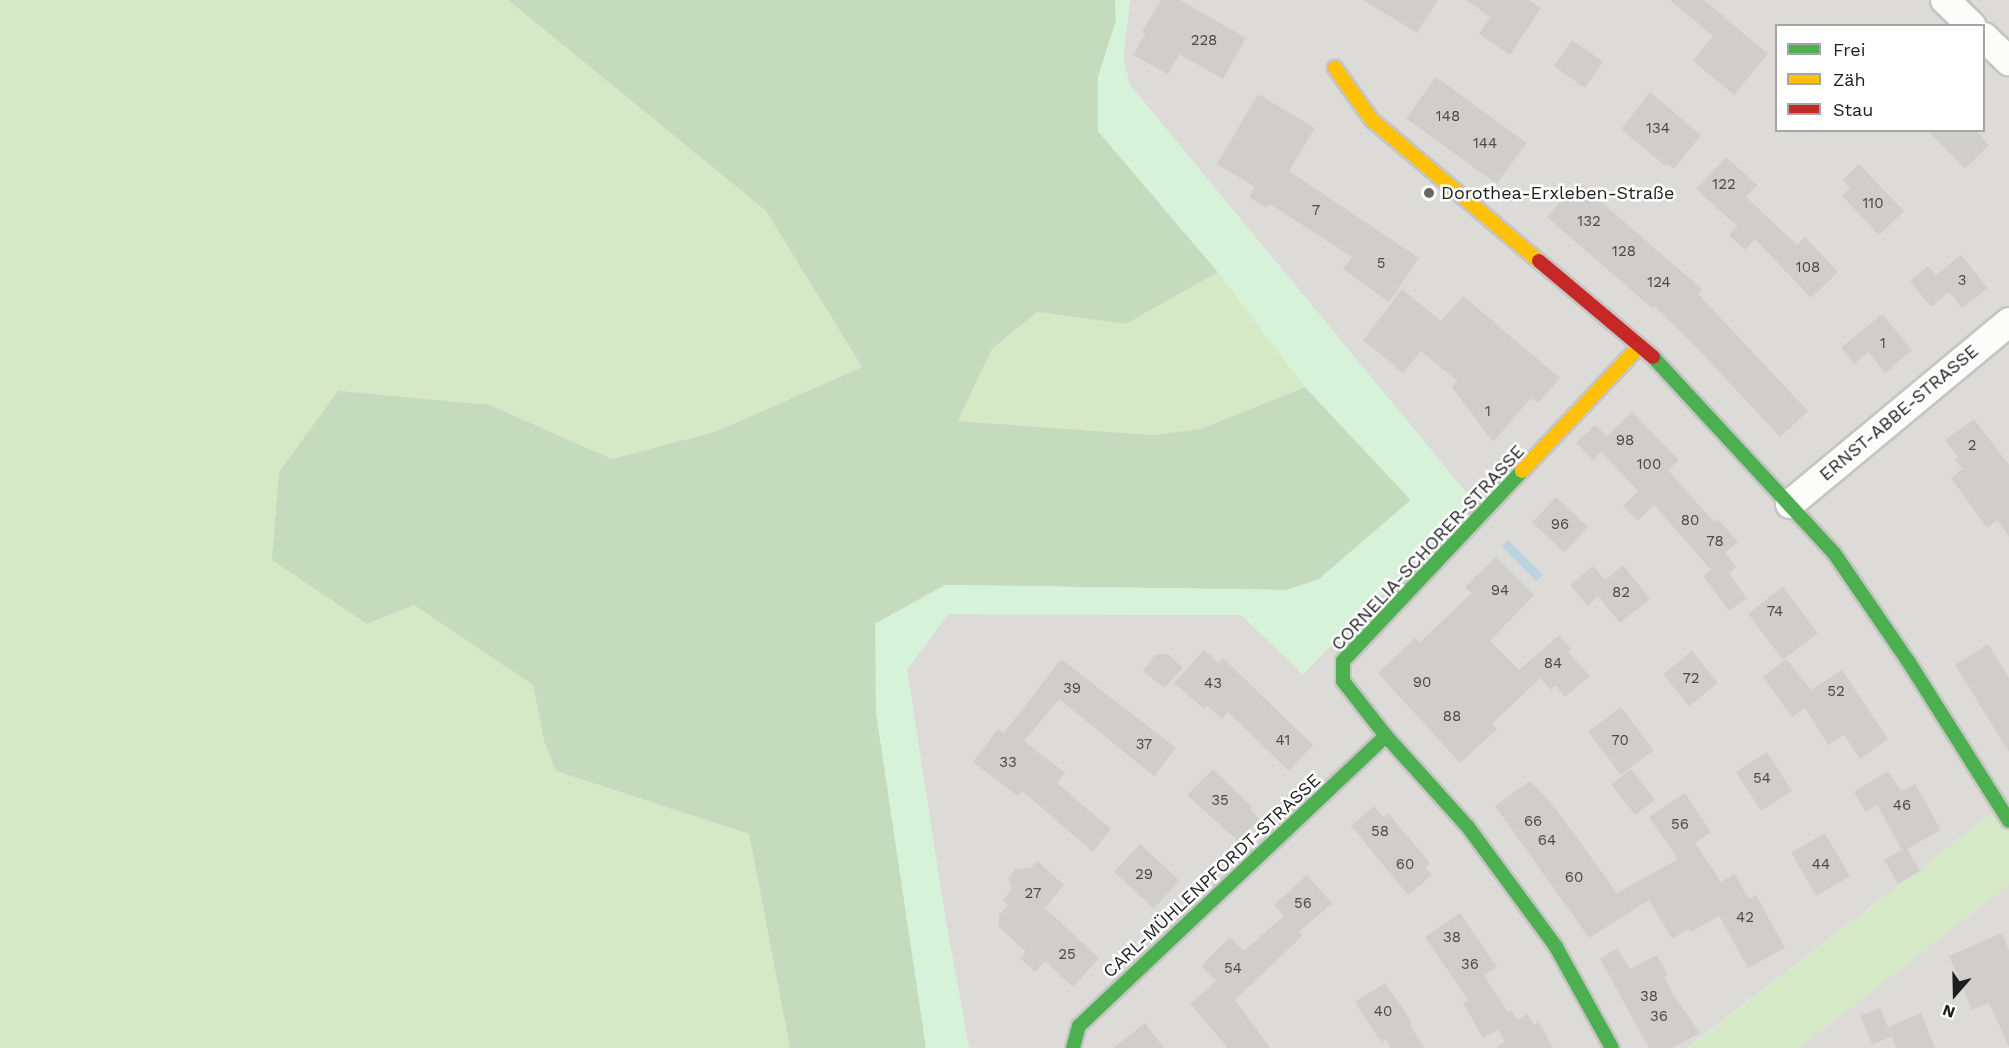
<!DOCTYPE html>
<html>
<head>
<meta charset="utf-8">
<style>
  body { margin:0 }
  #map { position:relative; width:2009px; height:1048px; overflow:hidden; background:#edece7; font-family:"Work Sans",sans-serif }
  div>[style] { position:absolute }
  .residential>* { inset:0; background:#dcdbd8 }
  .grass>* { inset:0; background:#d6e9c7 }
  .forest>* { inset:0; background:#c5dbbd }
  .park>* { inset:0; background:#d6f2d9 }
  .water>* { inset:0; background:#bcd4df; transform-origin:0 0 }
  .building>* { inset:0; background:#cfceca; transform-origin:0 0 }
  .roads { filter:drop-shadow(2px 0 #c5c5c3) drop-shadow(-2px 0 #c5c5c3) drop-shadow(0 2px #c5c5c3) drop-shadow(0 -2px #c5c5c3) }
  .street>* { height:28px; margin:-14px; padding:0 14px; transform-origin:14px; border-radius:14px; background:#fcfcfb }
  .fast>* { height:14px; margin:-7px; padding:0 7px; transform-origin:7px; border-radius:7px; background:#4caf50 }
  .slow>* { height:14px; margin:-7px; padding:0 7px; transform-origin:7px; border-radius:7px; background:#ffc107 }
  .jam>* { height:14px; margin:-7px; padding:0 7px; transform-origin:7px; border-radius:7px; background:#c62828 }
  .dots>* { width:16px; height:16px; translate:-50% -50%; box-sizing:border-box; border:3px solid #fff; border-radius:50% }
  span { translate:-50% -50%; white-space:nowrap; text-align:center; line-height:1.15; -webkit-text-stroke:5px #fff; paint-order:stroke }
  .number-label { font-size:15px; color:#4a4a49 }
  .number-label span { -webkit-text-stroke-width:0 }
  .poi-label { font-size:18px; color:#1e1e1e }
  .left { translate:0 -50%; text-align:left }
  .street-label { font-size:18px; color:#1e1e1e }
  .legend { position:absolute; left:1775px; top:24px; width:210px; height:108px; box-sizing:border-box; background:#fff; border:2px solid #a5a5a5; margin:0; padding:8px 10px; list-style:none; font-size:18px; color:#1e1e1e }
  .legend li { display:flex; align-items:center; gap:12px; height:30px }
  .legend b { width:30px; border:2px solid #a5a5a5 }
  .north { position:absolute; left:1925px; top:964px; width:60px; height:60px; -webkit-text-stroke:4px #fff; paint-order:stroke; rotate:200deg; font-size:16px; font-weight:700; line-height:24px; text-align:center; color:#1e1e1e }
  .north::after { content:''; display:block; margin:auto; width:21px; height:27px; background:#1e1e1e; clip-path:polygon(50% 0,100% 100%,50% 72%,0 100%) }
</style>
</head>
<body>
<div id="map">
  <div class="residential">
    <i style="clip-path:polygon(evenodd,1130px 0,2009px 0,2009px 801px,1687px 1048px,969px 1048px,945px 917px,907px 670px,948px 614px,1241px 615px,1303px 674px,1473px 501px,1130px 85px,1123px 59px,1130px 0,1776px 26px,1984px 26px,1984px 130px,1776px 130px,1776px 26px)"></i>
    <i style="clip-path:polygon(2009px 884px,2009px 1048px,1799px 1048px,1878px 986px)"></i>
  </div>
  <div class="grass">
    <i style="clip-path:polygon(0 0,508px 0,766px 211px,862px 367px,717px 431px,612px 459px,490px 405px,367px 624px,414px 605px,533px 685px,544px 741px,556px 771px,749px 834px,790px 1048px,0 1048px)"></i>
    <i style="clip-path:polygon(1218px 272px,1305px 387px,1200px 429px,1153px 435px,958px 421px,992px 349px,1037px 312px,1126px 324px)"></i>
    <i style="clip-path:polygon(2009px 801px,2009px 884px,1799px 1048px,1688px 1048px)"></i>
  </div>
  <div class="forest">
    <i style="clip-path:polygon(508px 0,1115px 0,1116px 21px,1098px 77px,1098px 131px,1218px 272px,1126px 324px,1037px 312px,992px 349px,958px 421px,1153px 435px,1200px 429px,1305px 387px,1411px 500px,1318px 580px,1286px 590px,945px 585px,875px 624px,926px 1048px,790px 1048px,749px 834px,556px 771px,544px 741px,533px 685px,414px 605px,367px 624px,272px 560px,279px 472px,338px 391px,490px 405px,612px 459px,717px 431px,862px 367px,766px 211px)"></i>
  </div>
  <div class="park">
    <i style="clip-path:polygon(1115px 0,1130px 0,1123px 59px,1130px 85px,1473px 501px,1303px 674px,1241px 615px,948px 614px,907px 670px,945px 917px,969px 1048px,926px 1048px,876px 713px,875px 624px,945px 585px,1286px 590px,1318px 580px,1411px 500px,1305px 387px,1218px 272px,1098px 131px,1098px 77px,1116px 21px)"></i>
  </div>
  <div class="water">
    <i style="left:1508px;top:540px;width:49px;height:9px;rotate:45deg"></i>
  </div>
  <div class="building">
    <i style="clip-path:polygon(1161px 0,1180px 0,1246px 38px,1223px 79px,1179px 54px,1168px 74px,1133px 55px,1145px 34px,1142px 32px)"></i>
    <i style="clip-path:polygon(1363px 0,1438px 0,1417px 33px)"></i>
    <i style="clip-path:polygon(1466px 0,1529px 0,1541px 8px,1510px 55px,1479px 34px,1490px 17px)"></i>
    <i style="clip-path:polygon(1670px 0,1704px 0,1768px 54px,1734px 95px,1693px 61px,1713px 36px)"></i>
    <i style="left:1572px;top:40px;width:38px;height:32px;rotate:35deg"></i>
    <i style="left:1436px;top:77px;width:112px;height:51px;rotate:36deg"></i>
    <i style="clip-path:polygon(1650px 92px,1701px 135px,1674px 169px,1667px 163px,1665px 166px,1621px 129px)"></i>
    <i style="clip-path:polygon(1258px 94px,1315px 128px,1289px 171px,1419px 258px,1389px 302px,1343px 269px,1352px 257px,1270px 204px,1267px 208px,1249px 197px,1255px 187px,1217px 164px)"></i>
    <i style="clip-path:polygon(1927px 130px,1975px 130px,1989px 145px,1965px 169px)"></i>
    <i style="clip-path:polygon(1726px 157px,1757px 185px,1746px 197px,1797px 245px,1805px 237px,1838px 272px,1811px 298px,1755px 239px,1745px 250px,1729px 235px,1737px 226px,1696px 189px)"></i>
    <i style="clip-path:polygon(1859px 164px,1904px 211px,1879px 235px,1842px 196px,1850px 188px,1843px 180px)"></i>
    <i style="clip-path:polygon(1578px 182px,1703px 290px,1698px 294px,1808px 411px,1780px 437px,1697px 348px,1654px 306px,1652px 308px,1547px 217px)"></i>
    <i style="clip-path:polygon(1961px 255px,1988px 288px,1962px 308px,1949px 292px,1931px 307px,1910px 281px,1928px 266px,1936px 275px)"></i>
    <i style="clip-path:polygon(1402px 289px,1441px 321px,1463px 296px,1560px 378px,1538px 403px,1531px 398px,1493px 442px,1452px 387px,1457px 381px,1421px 351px,1403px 373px,1363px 340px)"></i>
    <i style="clip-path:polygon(1882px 314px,1912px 350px,1885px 373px,1868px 352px,1854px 364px,1841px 348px)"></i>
    <i style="clip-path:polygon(1632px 412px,1679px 460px,1668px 470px,1714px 522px,1718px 519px,1738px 542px,1725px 553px,1736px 567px,1729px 574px,1747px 598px,1729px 611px,1703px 576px,1711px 570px,1654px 505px,1638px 521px,1623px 506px,1638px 491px,1601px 452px,1593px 460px,1576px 443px,1595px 425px,1607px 436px)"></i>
    <i style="clip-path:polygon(1974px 419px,2009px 465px,2009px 537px,1997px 520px,1987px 528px,1951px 478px,1962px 469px,1955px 459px,1958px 457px,1945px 440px)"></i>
    <i style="left:1556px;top:497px;width:44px;height:35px;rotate:43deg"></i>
    <i style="clip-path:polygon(1496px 557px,1534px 595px,1490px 641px,1519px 670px,1559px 635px,1571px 649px,1568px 652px,1590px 676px,1565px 697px,1555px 685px,1551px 690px,1540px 678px,1492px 724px,1497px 729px,1460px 763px,1378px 673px,1415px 638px,1419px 643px,1472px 593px,1465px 587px)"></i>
    <i style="clip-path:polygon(1623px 565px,1650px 599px,1620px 623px,1598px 596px,1588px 606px,1570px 585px,1593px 566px,1605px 580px)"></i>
    <i style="left:1783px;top:587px;width:58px;height:44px;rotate:53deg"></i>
    <i style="clip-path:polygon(1988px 644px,2009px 678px,2009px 752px,1955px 665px)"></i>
    <i style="clip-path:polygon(1204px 650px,1219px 663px,1223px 658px,1313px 745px,1289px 771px,1228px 712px,1222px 719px,1207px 705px,1204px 709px,1174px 683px)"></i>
    <i style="left:1692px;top:651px;width:41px;height:37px;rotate:51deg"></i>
    <i style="clip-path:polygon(1168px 654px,1183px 668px,1164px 688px,1143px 671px,1155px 655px)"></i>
    <i style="clip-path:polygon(1061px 659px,1176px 748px,1154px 776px,1059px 699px,1024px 741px,1065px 773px,1057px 783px,1111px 829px,1093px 852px,1022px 791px,1018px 796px,973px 762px,998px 729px,1004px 733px)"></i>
    <i style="clip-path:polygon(1786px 659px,1811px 690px,1842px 670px,1888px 739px,1860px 759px,1844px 735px,1828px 745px,1805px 708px,1792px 717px,1763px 677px)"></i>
    <i style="left:1621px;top:707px;width:54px;height:41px;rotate:53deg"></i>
    <i style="left:1767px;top:752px;width:46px;height:37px;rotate:57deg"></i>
    <i style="clip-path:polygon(1213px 769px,1252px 807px,1250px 809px,1259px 819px,1238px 841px,1187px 795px)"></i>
    <i style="left:1631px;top:769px;width:39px;height:25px;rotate:52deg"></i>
    <i style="clip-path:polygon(1888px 771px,1901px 791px,1915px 784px,1941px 830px,1907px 849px,1920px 871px,1898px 884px,1884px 860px,1902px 850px,1877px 805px,1866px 812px,1854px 792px)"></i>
    <i style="clip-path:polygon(1530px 781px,1553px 805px,1617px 893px,1678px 859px,1649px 817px,1685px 793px,1711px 832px,1695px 843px,1721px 882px,1735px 874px,1749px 899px,1756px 895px,1785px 948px,1748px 968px,1719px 916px,1691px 932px,1688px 929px,1672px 939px,1649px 900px,1589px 938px,1495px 806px)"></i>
    <i style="clip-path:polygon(1374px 806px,1383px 817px,1388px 813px,1430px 863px,1425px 867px,1432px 875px,1408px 895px,1351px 826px)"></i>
    <i style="left:1825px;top:833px;width:50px;height:39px;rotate:60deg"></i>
    <i style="left:1140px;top:844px;width:54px;height:38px;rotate:43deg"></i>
    <i style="clip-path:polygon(1037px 861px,1064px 885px,1045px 908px,1099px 958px,1073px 987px,1045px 961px,1035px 972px,1020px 958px,1026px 952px,999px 927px,999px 915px,1008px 905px,1003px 900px,1011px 890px,1009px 877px,1016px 869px,1031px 868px)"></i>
    <i style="clip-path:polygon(1307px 875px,1332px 903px,1299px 932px,1302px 936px,1235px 1000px,1270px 1048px,1228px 1048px,1190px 1004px,1216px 981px,1201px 966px,1230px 937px,1244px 951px,1284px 916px,1274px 905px)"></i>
    <i style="clip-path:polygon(1460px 913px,1497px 967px,1484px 975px,1508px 1012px,1511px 1010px,1517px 1020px,1527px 1014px,1534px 1025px,1539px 1022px,1553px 1048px,1495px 1048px,1505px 1042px,1498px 1030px,1483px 1038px,1463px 1003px,1468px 1000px,1425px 937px)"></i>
    <i style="clip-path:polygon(2002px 933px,2009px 951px,2009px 1047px,1989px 1003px,1972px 1010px,1949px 956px)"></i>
    <i style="clip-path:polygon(1617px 948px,1630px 969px,1657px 955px,1668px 975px,1664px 976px,1674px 996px,1700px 1033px,1672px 1048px,1649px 1048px,1600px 959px)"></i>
    <i style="clip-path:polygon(1385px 983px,1412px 1022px,1410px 1024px,1424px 1048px,1391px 1048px,1386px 1039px,1381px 1042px,1355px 1002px)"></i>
    <i style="left:1880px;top:1008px;width:31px;height:21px;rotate:68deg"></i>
    <i style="clip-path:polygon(1921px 1013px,1935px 1048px,1896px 1048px,1888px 1027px)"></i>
    <i style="clip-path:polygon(1145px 1023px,1164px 1048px,1113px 1048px)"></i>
  </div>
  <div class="roads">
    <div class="street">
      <i style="left:1945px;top:0;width:37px;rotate:44deg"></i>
      <i style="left:1984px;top:37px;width:35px;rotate:44deg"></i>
      <i style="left:1790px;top:504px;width:285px;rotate:-39.7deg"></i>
    </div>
    <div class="fast">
      <i style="left:1653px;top:357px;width:267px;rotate:47.3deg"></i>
      <i style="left:1834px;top:553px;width:131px;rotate:55.6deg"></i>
      <i style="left:1908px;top:661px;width:189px;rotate:57.7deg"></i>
      <i style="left:1522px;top:471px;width:261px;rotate:133.3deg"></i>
      <i style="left:1343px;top:661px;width:20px;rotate:90deg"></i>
      <i style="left:1343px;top:681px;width:70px;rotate:52deg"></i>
      <i style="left:1386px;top:736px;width:122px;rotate:48deg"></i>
      <i style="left:1468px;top:827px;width:149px;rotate:53.7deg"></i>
      <i style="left:1556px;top:947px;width:115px;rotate:61deg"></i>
      <i style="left:1073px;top:1048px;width:23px;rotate:-75deg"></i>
      <i style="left:1079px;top:1026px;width:422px;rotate:-43.4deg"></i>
    </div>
    <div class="slow">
      <i style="left:1335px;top:68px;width:64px;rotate:54.6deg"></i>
      <i style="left:1372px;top:120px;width:219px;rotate:40.2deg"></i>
      <i style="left:1522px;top:471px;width:172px;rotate:-46.7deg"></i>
    </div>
    <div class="jam">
      <i style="left:1539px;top:261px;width:149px;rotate:40.1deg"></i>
    </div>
  </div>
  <div class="dots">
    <i style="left:1429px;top:193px;background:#666664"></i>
  </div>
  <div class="number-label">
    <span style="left:1204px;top:41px">228</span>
    <span style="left:1448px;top:117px">148</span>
    <span style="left:1658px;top:129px">134</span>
    <span style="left:1485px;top:144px">144</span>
    <span style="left:1724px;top:185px">122</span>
    <span style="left:1873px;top:204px">110</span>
    <span style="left:1316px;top:211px">7</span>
    <span style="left:1589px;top:222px">132</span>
    <span style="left:1624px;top:252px">128</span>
    <span style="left:1381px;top:264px">5</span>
    <span style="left:1808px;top:268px">108</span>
    <span style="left:1962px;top:281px">3</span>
    <span style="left:1659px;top:283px">124</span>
    <span style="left:1883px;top:344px">1</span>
    <span style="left:1488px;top:412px">1</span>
    <span style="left:1625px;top:441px">98</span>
    <span style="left:1972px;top:446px">2</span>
    <span style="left:1649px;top:465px">100</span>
    <span style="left:1690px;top:521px">80</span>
    <span style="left:1560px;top:525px">96</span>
    <span style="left:1715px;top:542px">78</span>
    <span style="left:1500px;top:591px">94</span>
    <span style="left:1621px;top:593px">82</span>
    <span style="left:1775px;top:612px">74</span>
    <span style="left:1553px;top:664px">84</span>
    <span style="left:1691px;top:679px">72</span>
    <span style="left:1422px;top:683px">90</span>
    <span style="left:1213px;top:684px">43</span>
    <span style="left:1072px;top:689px">39</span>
    <span style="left:1836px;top:692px">52</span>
    <span style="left:1452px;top:717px">88</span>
    <span style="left:1283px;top:741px">41</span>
    <span style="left:1620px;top:741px">70</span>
    <span style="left:1144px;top:745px">37</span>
    <span style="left:1008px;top:763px">33</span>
    <span style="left:1762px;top:779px">54</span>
    <span style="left:1220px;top:801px">35</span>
    <span style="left:1902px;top:806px">46</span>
    <span style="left:1533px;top:822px">66</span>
    <span style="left:1680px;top:825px">56</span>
    <span style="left:1380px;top:832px">58</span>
    <span style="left:1547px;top:841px">64</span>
    <span style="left:1405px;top:865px">60</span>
    <span style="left:1821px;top:865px">44</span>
    <span style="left:1144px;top:875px">29</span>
    <span style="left:1574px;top:878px">60</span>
    <span style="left:1033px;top:894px">27</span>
    <span style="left:1303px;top:904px">56</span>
    <span style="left:1745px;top:918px">42</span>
    <span style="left:1452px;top:938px">38</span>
    <span style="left:1067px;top:955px">25</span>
    <span style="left:1470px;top:965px">36</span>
    <span style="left:1233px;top:969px">54</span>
    <span style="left:1649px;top:997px">38</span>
    <span style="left:1383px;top:1012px">40</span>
    <span style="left:1659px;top:1017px">36</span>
  </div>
  <div class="poi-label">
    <span class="left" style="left:1441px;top:193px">Dorothea-Erxleben-Straße</span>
  </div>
  <div class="street-label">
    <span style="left:1899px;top:413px;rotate:-40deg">ERNST-ABBE-STRASSE</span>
    <span style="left:1428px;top:548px;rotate:-47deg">CORNELIA-SCHORER-STRASSE</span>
    <span style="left:1212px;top:876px;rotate:-43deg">CARL-MÜHLENPFORDT-STRASSE</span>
  </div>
  <ul class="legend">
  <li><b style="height:8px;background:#4caf50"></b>Frei</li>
  <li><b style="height:8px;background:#ffc107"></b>Zäh</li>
  <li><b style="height:8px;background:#c62828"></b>Stau</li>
  </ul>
  <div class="north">N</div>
</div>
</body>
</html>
